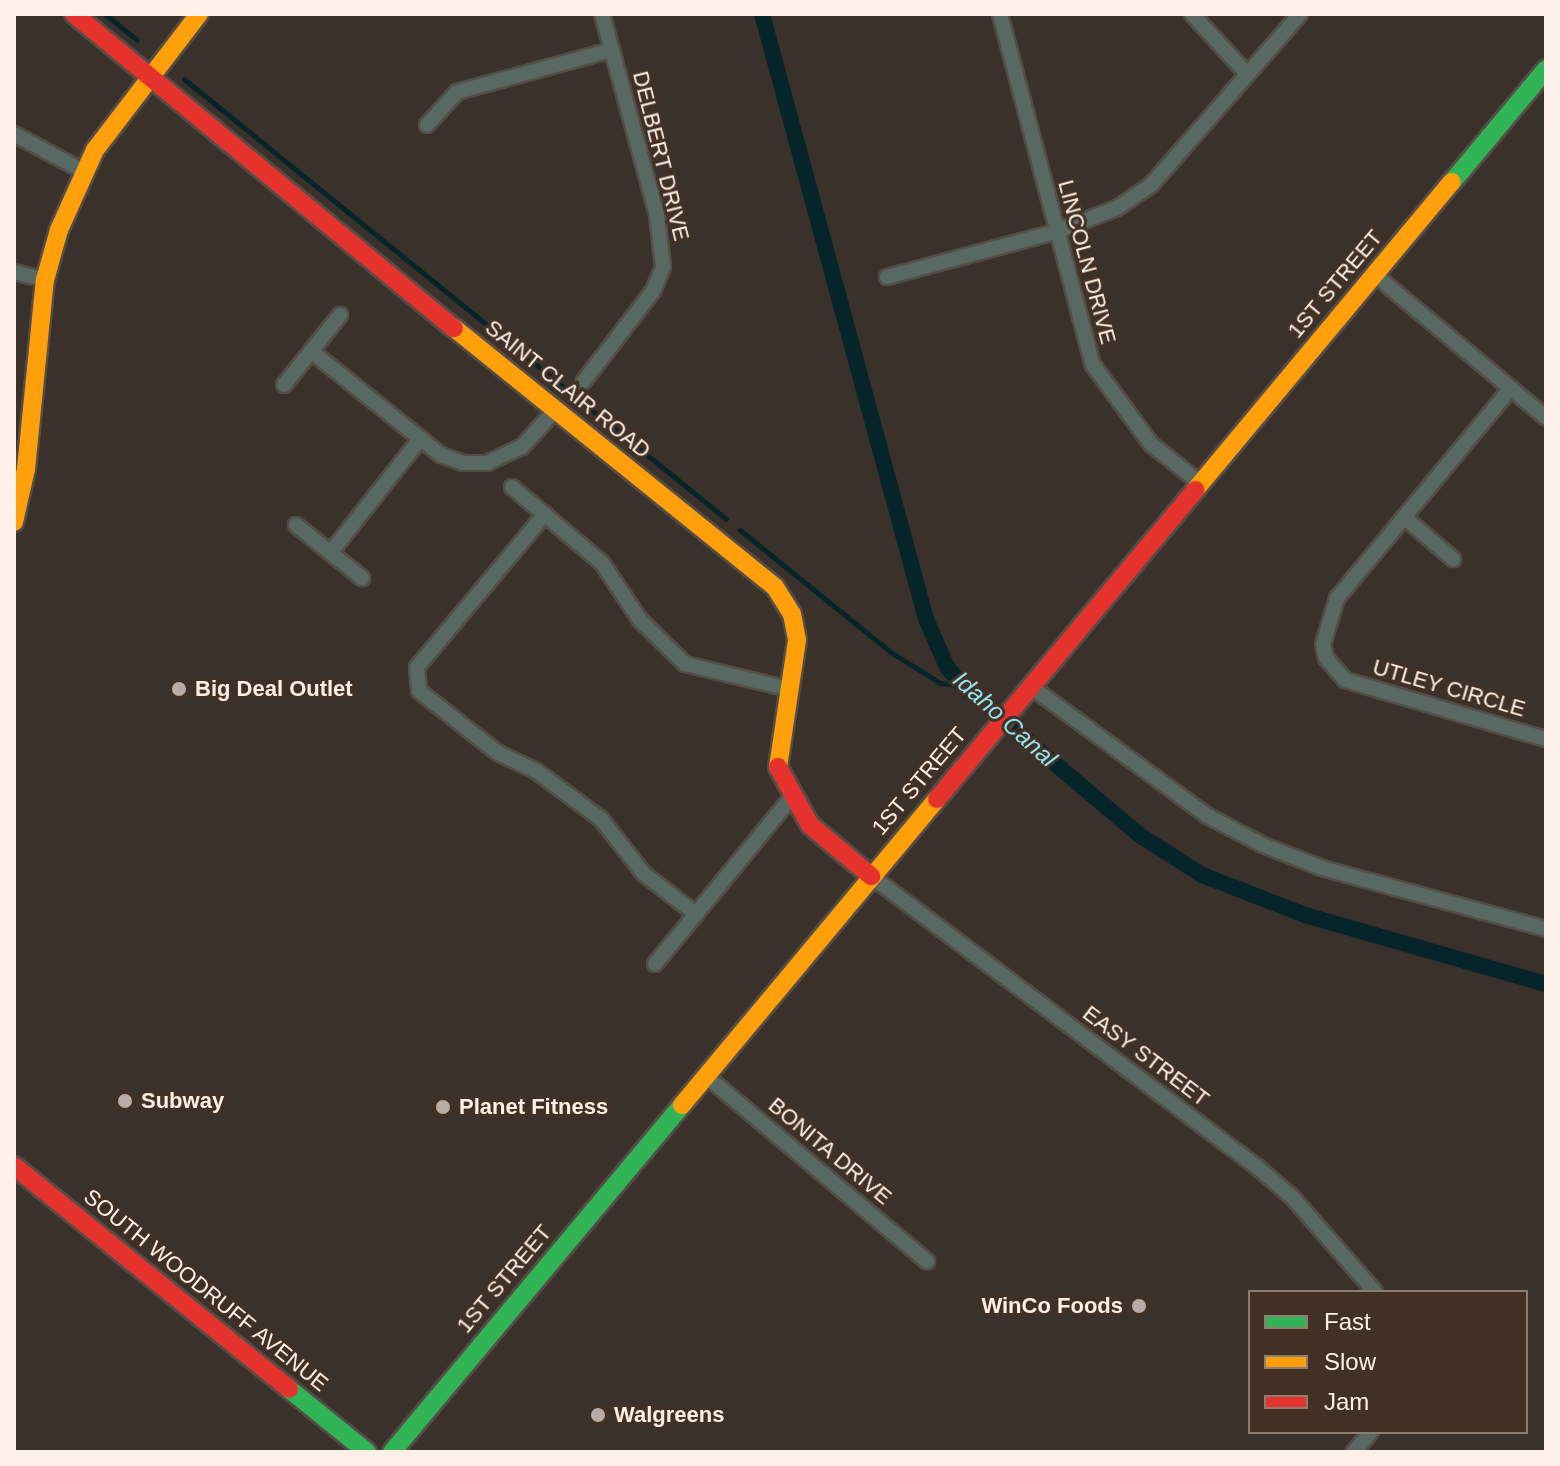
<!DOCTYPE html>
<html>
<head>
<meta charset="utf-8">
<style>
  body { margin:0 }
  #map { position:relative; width:1560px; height:1466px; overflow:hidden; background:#3b312b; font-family:Arial,sans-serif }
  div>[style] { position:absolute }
  .stream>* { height:5px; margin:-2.5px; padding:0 2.5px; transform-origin:2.5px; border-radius:2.5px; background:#05252b }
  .canal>* { height:16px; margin:-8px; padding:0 8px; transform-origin:8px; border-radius:8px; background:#05252b }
  .roads { filter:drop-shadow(2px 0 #544d47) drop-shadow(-2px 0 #544d47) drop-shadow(0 2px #544d47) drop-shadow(0 -2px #544d47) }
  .street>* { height:14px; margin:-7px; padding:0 7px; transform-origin:7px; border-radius:7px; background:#586963 }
  .fast>* { height:18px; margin:-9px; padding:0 9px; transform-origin:9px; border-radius:9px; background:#30b455 }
  .slow>* { height:18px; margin:-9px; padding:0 9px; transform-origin:9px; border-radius:9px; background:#ff9f0a }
  .jam>* { height:18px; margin:-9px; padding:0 9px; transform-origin:9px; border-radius:9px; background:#e5322d }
  .dots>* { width:22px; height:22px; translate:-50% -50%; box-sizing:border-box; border:4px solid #423024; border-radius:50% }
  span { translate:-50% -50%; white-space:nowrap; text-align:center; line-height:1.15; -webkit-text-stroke:6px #423024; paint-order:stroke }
  .street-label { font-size:22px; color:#fcf0e8 }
  .poi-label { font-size:22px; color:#fcf0e8; font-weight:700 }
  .left { translate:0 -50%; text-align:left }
  .right { translate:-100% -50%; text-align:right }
  .water-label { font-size:24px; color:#8fe3f5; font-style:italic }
  .frame { position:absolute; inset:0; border:16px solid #fcf0e8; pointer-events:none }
  .legend { position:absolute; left:1248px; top:1290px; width:280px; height:144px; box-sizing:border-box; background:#423024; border:2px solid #8c7d72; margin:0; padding:10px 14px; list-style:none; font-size:24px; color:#fcf0e8 }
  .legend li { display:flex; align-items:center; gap:16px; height:40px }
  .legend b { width:40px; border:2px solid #8c7d72 }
</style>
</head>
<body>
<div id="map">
  <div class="stream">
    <i style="left:105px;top:14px;width:41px;rotate:39.1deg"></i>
    <i style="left:184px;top:79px;width:698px;rotate:39.07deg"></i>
    <i style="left:740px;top:530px;width:196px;rotate:39deg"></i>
    <i style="left:892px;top:653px;width:57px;rotate:32deg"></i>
    <i style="left:940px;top:683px;width:22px;rotate:5deg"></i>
  </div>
  <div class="canal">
    <i style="left:762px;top:14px;width:627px;rotate:74.83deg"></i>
    <i style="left:926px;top:619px;width:52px;rotate:66.4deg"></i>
    <i style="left:947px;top:667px;width:23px;rotate:50deg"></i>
    <i style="left:962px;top:685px;width:234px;rotate:40.2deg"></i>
    <i style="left:1141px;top:836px;width:72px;rotate:32.6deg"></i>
    <i style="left:1202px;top:875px;width:110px;rotate:21.2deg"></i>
    <i style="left:1305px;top:915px;width:251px;rotate:16deg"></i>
  </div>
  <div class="roads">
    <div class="street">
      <i style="left:1000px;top:14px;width:363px;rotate:75.2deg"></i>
      <i style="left:1093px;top:365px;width:98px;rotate:53.7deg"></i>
      <i style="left:1151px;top:444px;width:63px;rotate:38.5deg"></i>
      <i style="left:1192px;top:14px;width:81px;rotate:47.5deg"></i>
      <i style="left:427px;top:125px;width:45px;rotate:-47.7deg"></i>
      <i style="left:457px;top:92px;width:161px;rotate:-15.2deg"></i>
      <i style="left:14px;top:134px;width:78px;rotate:28.2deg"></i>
      <i style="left:14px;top:272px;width:32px;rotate:14deg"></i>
      <i style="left:1374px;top:274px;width:224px;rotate:39.9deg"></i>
      <i style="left:887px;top:277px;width:174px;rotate:-15deg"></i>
      <i style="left:1055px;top:232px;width:66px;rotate:-21.2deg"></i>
      <i style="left:1117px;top:208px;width:41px;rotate:-34.1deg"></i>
      <i style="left:1151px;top:185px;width:227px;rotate:-48.9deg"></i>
      <i style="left:311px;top:351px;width:166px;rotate:38.7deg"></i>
      <i style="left:441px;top:455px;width:23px;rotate:20deg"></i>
      <i style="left:463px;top:463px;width:24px"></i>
      <i style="left:487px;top:463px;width:38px;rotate:-25deg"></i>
      <i style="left:522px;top:447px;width:51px;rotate:-48.2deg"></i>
      <i style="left:584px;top:381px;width:113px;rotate:-52.5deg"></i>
      <i style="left:653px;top:291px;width:26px;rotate:-67deg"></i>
      <i style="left:663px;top:267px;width:52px;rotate:-96.6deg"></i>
      <i style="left:657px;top:215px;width:208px;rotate:-105.3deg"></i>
      <i style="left:284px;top:385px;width:90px;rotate:-51.3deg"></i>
      <i style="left:1511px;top:388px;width:273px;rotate:129.6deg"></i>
      <i style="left:1337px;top:598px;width:48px;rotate:106.9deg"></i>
      <i style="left:1323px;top:644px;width:14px;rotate:78deg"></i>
      <i style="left:1326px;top:658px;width:29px;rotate:49deg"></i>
      <i style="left:1345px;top:680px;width:209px;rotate:16.4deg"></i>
      <i style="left:512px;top:487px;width:118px;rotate:40.2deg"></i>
      <i style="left:602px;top:563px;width:69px;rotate:56.3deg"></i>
      <i style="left:640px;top:620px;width:63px;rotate:44.4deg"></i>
      <i style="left:685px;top:664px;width:107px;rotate:13.5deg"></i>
      <i style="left:545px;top:514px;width:199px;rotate:129.9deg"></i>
      <i style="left:417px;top:667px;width:24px;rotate:85deg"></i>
      <i style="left:419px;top:691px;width:100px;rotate:38.1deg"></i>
      <i style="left:498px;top:753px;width:42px;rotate:25.3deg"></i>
      <i style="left:536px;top:771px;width:81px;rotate:36.4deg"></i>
      <i style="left:601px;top:819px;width:70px;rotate:52deg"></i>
      <i style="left:644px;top:874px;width:66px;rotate:37.6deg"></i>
      <i style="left:1404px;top:517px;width:65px;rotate:40.6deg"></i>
      <i style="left:296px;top:525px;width:85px;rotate:38.8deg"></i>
      <i style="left:331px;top:552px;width:145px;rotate:-51.7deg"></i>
      <i style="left:1030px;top:686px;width:218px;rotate:36.2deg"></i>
      <i style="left:1206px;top:815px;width:64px;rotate:27.8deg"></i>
      <i style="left:1263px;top:845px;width:63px;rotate:21.3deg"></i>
      <i style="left:1322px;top:868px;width:232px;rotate:15.2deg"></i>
      <i style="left:871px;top:876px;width:482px;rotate:37deg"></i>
      <i style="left:1256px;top:1166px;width:49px;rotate:40.9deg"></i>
      <i style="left:1293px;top:1198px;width:125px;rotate:48.9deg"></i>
      <i style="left:655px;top:964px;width:213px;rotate:-50.7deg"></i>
      <i style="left:705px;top:1075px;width:290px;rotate:40deg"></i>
      <i style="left:1354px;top:1452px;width:26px;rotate:-50deg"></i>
    </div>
    <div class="fast">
      <i style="left:1452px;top:182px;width:147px;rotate:-50.2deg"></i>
      <i style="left:289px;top:1389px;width:100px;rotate:38.9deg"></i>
      <i style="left:392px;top:1452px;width:452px;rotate:-50.1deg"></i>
    </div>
    <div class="slow">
      <i style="left:454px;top:328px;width:412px;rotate:38.9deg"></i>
      <i style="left:775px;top:587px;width:32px;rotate:58deg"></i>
      <i style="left:792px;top:614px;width:26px;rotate:79deg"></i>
      <i style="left:797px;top:640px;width:128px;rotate:98.5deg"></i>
      <i style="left:1195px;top:490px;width:401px;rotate:-50.2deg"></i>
      <i style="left:14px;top:522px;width:54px;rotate:-77.2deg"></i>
      <i style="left:26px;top:469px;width:190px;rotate:-84.3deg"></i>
      <i style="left:45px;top:280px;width:52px;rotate:-74.4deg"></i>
      <i style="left:59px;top:230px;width:88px;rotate:-65.8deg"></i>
      <i style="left:95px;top:150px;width:171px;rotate:-52.6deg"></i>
      <i style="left:682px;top:1105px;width:398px;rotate:-50.2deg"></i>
    </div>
    <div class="jam">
      <i style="left:74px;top:14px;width:493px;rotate:39.6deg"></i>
      <i style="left:778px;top:767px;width:66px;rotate:61.1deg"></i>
      <i style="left:810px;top:825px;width:80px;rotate:39.9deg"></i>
      <i style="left:937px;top:799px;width:403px;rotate:-50.1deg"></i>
      <i style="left:14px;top:1166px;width:354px;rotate:39deg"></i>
    </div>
  </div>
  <div class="dots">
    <i style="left:179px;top:689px;background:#b8ada6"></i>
    <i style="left:125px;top:1101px;background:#b8ada6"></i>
    <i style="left:443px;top:1107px;background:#b8ada6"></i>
    <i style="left:1139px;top:1306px;background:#b8ada6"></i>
    <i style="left:598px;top:1415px;background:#b8ada6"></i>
  </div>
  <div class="street-label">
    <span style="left:661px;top:156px;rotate:76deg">DELBERT DRIVE</span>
    <span style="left:1087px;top:262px;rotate:75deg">LINCOLN DRIVE</span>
    <span style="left:1335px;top:284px;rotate:-50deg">1ST STREET</span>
    <span style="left:568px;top:389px;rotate:39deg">SAINT CLAIR ROAD</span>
    <span style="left:1449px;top:688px;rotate:16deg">UTLEY CIRCLE</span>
    <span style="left:919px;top:781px;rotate:-50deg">1ST STREET</span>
    <span style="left:1146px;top:1056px;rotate:37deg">EASY STREET</span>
    <span style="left:830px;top:1151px;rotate:40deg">BONITA DRIVE</span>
    <span style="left:504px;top:1279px;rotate:-50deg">1ST STREET</span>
    <span style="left:206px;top:1290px;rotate:39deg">SOUTH WOODRUFF AVENUE</span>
  </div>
  <div class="poi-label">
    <span class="left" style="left:195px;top:689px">Big Deal Outlet</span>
    <span class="left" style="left:141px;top:1101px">Subway</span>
    <span class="left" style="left:459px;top:1107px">Planet Fitness</span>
    <span class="right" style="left:1123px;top:1306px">WinCo Foods</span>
    <span class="left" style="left:614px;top:1415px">Walgreens</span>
  </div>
  <div class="water-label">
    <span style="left:1005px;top:719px;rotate:42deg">Idaho Canal</span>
  </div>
  <div class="frame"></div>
  <ul class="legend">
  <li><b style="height:10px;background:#30b455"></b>Fast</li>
  <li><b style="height:10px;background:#ff9f0a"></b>Slow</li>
  <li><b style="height:10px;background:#e5322d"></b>Jam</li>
  </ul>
</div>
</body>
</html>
